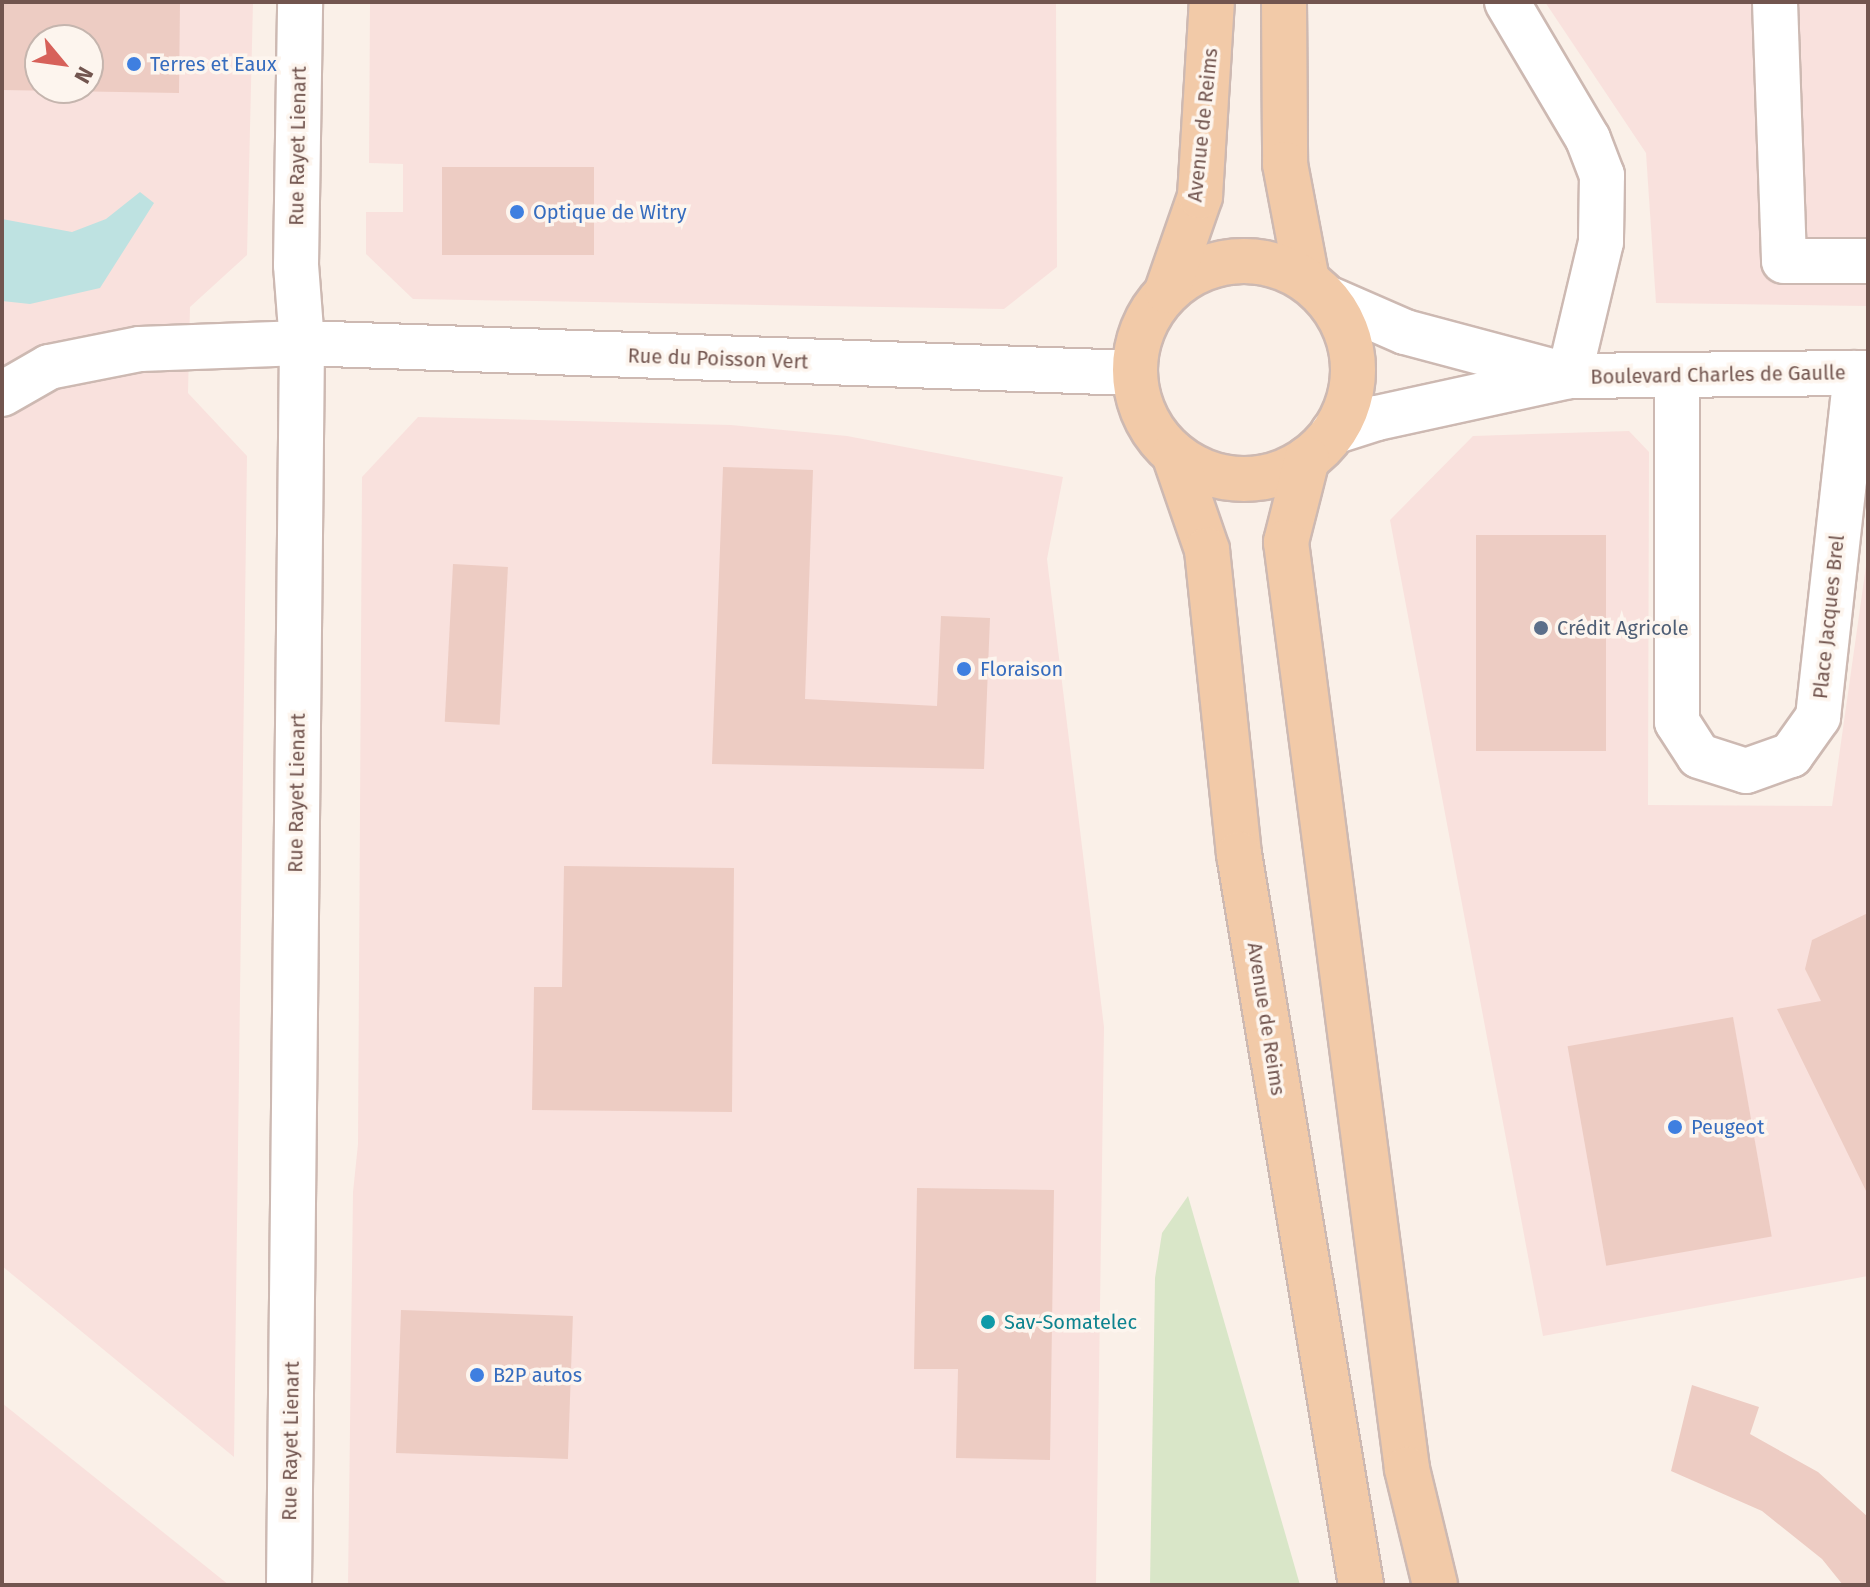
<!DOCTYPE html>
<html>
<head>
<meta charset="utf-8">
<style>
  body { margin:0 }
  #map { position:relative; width:1870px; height:1587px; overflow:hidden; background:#faf0e8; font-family:"Fira Sans",sans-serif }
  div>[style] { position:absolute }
  .commercial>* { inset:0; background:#f9e1dd }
  .green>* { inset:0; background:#d9e6c8 }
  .water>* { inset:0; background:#bee2e1 }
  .building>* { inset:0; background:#edccc3; transform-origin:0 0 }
  .roads { filter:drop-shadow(2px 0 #cdb9b2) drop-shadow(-2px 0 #cdb9b2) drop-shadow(0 2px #cdb9b2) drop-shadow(0 -2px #cdb9b2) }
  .minor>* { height:44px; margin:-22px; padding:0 22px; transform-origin:22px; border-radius:22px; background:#fff }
  .major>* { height:44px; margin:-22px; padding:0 22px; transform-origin:22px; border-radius:22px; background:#f2caa8 }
  .major>.ring { margin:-22px; padding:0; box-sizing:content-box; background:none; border:44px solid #f2caa8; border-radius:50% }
  .dots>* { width:22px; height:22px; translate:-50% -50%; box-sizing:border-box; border:4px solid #fdf5ee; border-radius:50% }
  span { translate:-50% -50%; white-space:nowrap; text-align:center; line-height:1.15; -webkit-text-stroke:7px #fdf5ee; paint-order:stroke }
  .shop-label { font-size:20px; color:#366cbe }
  .left { translate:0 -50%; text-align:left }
  .street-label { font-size:20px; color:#72554f }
  .service-label { font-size:20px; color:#4e5e75 }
  .culture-label { font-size:20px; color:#0d838f }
  .frame { position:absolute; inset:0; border:4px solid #72554f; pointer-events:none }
  .north { position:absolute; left:24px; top:24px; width:80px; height:80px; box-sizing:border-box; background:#fdf5ee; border:2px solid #c5b5ae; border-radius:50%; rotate:119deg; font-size:22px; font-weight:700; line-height:32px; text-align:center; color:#72554f }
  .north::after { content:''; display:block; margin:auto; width:28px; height:36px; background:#d7615a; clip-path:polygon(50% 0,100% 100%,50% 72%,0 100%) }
</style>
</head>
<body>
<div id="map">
  <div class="commercial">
    <i style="clip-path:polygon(evenodd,2px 2px,253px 2px,247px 255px,190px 307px,188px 393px,247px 456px,234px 1457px,2px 1266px,2px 2px,40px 40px,88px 40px,88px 88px,40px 88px,40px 40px)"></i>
    <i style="clip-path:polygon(370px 2px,1056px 2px,1057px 267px,1004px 309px,413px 299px,366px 254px,366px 212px,403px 212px,403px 164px,369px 163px)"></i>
    <i style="clip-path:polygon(1545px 2px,1868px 2px,1868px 306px,1656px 303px,1646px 153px)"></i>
    <i style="clip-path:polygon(418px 417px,731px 425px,847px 436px,1063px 477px,1047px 559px,1104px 1027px,1096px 1585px,348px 1585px,353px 1192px,358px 1144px,362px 477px)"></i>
    <i style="clip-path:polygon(1629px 431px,1649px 452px,1648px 805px,1832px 806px,1868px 552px,1868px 1276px,1543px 1336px,1390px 520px,1473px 436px)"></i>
    <i style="clip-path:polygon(2px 1403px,229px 1585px,2px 1585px)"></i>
  </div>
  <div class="green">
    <i style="clip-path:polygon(1188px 1196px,1300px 1585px,1150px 1585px,1155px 1278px,1162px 1233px)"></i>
  </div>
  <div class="water">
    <i style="clip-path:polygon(140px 192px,154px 203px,100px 288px,30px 304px,2px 301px,2px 219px,72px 232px,106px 219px)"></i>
  </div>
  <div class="building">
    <i style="clip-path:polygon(evenodd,2px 2px,180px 2px,179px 93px,2px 90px,2px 2px,40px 40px,88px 40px,88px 88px,40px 88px,40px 40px)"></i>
    <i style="left:442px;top:167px;width:152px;height:88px"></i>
    <i style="clip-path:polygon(723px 467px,813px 470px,805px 699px,937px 706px,941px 616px,990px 618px,984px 769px,712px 764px)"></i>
    <i style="left:1476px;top:535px;width:130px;height:216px"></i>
    <i style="left:453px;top:564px;width:55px;height:158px;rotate:3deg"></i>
    <i style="clip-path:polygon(564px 866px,734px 868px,732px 1112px,532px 1110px,534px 987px,562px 987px)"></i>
    <i style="clip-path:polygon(1868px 913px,1868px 1195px,1777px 1009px,1821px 1001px,1805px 969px,1812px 940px)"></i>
    <i style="left:1733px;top:1017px;width:223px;height:168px;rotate:80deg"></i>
    <i style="clip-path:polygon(917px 1188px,1054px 1190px,1050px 1460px,956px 1458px,958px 1369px,914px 1369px)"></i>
    <i style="left:401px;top:1310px;width:172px;height:143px;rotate:2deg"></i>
    <i style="clip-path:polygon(1692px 1385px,1759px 1407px,1750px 1434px,1818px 1472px,1868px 1517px,1868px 1585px,1843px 1585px,1822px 1559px,1762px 1511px,1671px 1471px)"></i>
  </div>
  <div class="roads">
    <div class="minor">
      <i style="left:1507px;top:2px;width:159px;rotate:59.4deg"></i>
      <i style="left:1588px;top:139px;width:39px;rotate:69deg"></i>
      <i style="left:1602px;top:175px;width:67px;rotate:90.9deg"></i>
      <i style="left:1601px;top:242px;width:138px;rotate:103.4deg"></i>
      <i style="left:1775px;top:2px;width:259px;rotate:88deg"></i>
      <i style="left:1784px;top:261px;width:84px"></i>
      <i style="left:1327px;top:298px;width:85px;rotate:23.6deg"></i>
      <i style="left:1405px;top:332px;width:163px;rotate:14.9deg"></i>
      <i style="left:1677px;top:378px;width:344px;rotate:90deg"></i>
      <i style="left:1677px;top:722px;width:40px;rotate:57.1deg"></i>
      <i style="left:1699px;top:756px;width:49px;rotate:17.7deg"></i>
      <i style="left:1746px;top:771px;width:48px;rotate:-19.6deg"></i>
      <i style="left:1791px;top:755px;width:47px;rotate:-54.6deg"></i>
      <i style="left:1818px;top:717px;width:346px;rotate:-83.7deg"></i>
      <i style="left:2px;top:394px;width:54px;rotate:-29.9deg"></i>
      <i style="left:49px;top:367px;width:93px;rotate:-11.2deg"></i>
      <i style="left:140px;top:349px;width:162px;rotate:-2.1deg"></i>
      <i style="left:302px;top:343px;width:833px;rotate:2.07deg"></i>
      <i style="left:1333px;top:432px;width:46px;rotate:-17.7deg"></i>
      <i style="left:1377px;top:418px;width:197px;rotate:-12.3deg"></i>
      <i style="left:1569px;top:376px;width:299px;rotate:-0.6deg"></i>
      <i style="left:289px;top:1585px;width:1242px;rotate:-89.4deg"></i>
      <i style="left:302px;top:343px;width:78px;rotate:-94.4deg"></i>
      <i style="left:296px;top:265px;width:263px;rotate:-89.1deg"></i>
    </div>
    <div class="major">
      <i style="left:1284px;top:2px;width:162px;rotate:89.6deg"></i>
      <i style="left:1285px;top:164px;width:118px;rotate:79.3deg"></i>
      <i class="ring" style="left:1135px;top:261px;width:174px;height:174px"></i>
      <i style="left:1167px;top:291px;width:101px;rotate:-70.8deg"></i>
      <i style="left:1200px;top:196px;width:194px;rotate:-86.5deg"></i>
      <i style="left:1174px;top:454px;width:102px;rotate:71deg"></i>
      <i style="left:1207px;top:550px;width:306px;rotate:84deg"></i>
      <i style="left:1239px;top:854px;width:741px;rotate:80.52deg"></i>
      <i style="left:1307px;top:459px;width:86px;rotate:104.2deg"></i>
      <i style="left:1286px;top:542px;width:935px;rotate:82.56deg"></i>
      <i style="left:1407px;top:1469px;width:119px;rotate:76.4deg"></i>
    </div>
  </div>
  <div class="dots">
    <i style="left:134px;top:64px;background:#3f7fe0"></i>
    <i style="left:517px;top:212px;background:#3f7fe0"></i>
    <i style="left:1541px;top:628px;background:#5c6f8a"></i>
    <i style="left:964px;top:669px;background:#3f7fe0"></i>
    <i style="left:1675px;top:1127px;background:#3f7fe0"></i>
    <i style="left:988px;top:1322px;background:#0f9aa8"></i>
    <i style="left:477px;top:1375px;background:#3f7fe0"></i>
  </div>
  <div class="shop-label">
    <span class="left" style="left:150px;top:64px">Terres et Eaux</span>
    <span class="left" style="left:533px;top:212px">Optique de Witry</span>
    <span class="left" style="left:980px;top:669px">Floraison</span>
    <span class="left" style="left:1691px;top:1127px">Peugeot</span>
    <span class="left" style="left:493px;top:1375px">B2P autos</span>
  </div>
  <div class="street-label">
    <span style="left:1203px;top:125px;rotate:-84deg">Avenue de Reims</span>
    <span style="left:298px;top:146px;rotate:-89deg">Rue Rayet Lienart</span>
    <span style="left:718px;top:359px;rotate:2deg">Rue du Poisson Vert</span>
    <span style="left:1718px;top:375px;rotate:-1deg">Boulevard Charles de Gaulle</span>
    <span style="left:1829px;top:617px;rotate:-84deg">Place Jacques Brel</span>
    <span style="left:297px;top:793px;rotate:-89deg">Rue Rayet Lienart</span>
    <span style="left:1266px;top:1019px;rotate:81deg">Avenue de Reims</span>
    <span style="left:291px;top:1441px;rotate:-89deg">Rue Rayet Lienart</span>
  </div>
  <div class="service-label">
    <span class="left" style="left:1557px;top:628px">Crédit Agricole</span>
  </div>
  <div class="culture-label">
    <span class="left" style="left:1004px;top:1322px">Sav-Somatelec</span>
  </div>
  <div class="frame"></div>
  <div class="north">N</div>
</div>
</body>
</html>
